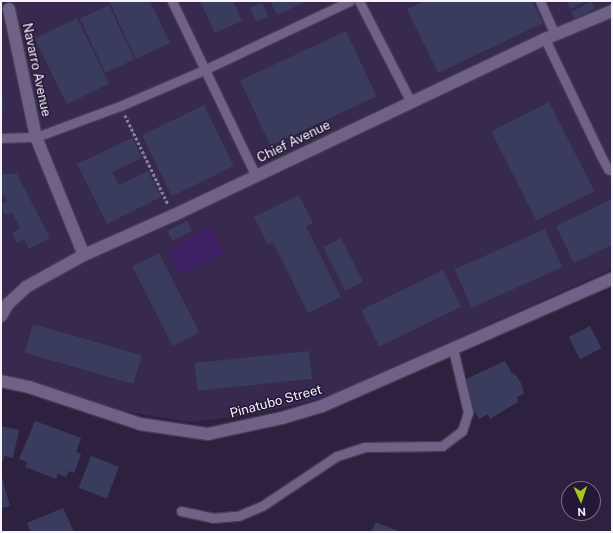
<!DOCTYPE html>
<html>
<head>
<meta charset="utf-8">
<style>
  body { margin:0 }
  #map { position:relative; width:613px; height:533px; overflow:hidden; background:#2e2140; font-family:"Public Sans",sans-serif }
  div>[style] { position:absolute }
  .built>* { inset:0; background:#38294e }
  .green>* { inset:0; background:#402166; transform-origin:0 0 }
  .building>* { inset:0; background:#3a3c5e; transform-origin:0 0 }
  .path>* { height:2.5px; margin-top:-1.25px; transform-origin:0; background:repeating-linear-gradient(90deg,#887f96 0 3px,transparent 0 5px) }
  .roads { filter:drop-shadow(1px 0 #473c55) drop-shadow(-1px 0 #473c55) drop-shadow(0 1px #473c55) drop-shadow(0 -1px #473c55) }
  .lane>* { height:9px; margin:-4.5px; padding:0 4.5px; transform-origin:4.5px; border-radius:4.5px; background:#6f6286 }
  .street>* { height:12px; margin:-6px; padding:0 6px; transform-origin:6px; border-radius:6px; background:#6f6286 }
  span { translate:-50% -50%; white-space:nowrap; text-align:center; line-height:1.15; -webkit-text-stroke:3px #241836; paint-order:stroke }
  .street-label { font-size:13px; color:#f5f1fd }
  .frame { position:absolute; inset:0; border:2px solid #f5f1fd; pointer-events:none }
  .north { position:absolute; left:561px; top:481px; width:40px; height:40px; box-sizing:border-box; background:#241836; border:1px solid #786f86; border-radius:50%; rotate:177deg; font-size:11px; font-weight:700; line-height:16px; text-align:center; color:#f5f1fd }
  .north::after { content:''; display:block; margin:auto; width:14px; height:18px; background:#a7c81f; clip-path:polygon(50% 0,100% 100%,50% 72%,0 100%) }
</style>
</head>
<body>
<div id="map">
  <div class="built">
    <i style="clip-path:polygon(1px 1px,612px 1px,612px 269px,327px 397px,251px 415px,189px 422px,124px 411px,13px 376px,1px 376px)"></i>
  </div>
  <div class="green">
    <i style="left:211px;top:227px;width:29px;height:49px;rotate:63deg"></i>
  </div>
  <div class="building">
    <i style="clip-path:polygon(109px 1px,150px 1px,170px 43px,136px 59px)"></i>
    <i style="clip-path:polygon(200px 1px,233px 1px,242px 21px,215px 33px)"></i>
    <i style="clip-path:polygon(270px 1px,307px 1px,277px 15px)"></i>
    <i style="clip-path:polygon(424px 1px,532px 1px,543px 23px,438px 73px,407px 9px)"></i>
    <i style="clip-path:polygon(567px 1px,587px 1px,570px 9px)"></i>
    <i style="left:591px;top:1px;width:8px;height:23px;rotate:60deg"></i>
    <i style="left:262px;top:3px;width:15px;height:13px;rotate:67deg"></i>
    <i style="left:109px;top:5px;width:60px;height:32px;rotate:65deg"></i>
    <i style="left:77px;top:18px;width:73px;height:47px;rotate:64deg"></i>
    <i style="left:346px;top:31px;width:72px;height:117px;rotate:65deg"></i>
    <i style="clip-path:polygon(1px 80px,2px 80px,3px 116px,1px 116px)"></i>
    <i style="left:549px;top:102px;width:100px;height:65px;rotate:63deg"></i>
    <i style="left:204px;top:105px;width:68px;height:69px;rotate:64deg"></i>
    <i style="clip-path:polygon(132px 138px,142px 158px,112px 172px,119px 185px,148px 171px,161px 197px,107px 224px,77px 164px)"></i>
    <i style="clip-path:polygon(1px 174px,17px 174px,50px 238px,29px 249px,24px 239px,17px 243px,12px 233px,20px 228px,12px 212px,5px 215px,1px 207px,1px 204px,7px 202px,4px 195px,1px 195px)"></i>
    <i style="clip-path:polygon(299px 195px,313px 223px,306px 226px,341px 297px,308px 313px,273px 242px,268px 245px,254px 217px)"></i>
    <i style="clip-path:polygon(612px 199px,612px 245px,574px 263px,556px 226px)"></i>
    <i style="left:187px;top:221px;width:11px;height:22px;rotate:63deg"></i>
    <i style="left:545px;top:229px;width:42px;height:99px;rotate:66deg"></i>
    <i style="left:341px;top:238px;width:49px;height:20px;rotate:63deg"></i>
    <i style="left:159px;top:253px;width:89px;height:30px;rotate:63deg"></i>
    <i style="left:443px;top:270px;width:41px;height:91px;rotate:64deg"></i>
    <i style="left:33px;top:324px;width:113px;height:30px;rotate:16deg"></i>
    <i style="left:590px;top:326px;width:25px;height:24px;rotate:63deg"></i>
    <i style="left:309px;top:351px;width:28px;height:115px;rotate:84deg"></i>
    <i style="clip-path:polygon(505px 361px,512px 374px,514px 373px,521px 383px,524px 394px,517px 397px,518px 402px,490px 419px,488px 414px,479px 419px,465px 395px,468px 394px,462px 381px)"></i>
    <i style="clip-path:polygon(35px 421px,81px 438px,76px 452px,81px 454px,74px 473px,69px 471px,66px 477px,58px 474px,56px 479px,25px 467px,27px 462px,19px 459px)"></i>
    <i style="clip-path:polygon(1px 426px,19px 430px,13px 458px,4px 456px,3px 461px,1px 461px)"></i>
    <i style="left:91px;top:456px;width:30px;height:34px;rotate:21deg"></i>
    <i style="clip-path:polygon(1px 474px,10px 506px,1px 508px)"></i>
    <i style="clip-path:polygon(63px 508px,74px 532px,31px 532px,27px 523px)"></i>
    <i style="clip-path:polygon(376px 522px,400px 532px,371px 532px)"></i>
  </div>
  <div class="path">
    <i style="left:125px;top:115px;width:99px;rotate:64.2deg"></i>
  </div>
  <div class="roads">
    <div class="lane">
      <i style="left:172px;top:1px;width:194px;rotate:64.4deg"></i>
      <i style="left:359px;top:1px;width:114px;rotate:62.8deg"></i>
      <i style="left:540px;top:1px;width:37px;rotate:66deg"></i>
      <i style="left:545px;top:39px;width:130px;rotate:64.4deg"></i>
      <i style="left:601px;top:156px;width:15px;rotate:62deg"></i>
      <i style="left:608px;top:169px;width:4px;rotate:27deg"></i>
      <i style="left:1px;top:138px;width:35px;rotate:-2deg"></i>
      <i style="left:36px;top:137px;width:90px;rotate:-20.3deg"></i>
      <i style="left:120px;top:106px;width:91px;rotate:-23.2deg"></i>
      <i style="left:204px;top:70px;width:161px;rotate:-25.3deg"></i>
      <i style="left:181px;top:511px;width:33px;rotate:12deg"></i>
      <i style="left:213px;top:518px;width:25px;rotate:-5deg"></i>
      <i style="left:238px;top:516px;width:26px;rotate:-23deg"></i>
      <i style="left:262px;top:506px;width:90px;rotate:-33.7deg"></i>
      <i style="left:337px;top:456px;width:28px;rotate:-18deg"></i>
      <i style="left:364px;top:447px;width:78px;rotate:-0.7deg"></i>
      <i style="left:442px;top:446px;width:25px;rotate:-37deg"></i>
      <i style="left:462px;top:431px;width:20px;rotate:-72deg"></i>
      <i style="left:468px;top:412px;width:65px;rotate:-103.4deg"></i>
    </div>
    <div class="street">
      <i style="left:9px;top:9px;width:131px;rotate:78.1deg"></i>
      <i style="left:36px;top:137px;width:127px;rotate:67.9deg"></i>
      <i style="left:1px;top:316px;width:14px;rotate:-60deg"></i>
      <i style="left:8px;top:304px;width:25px;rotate:-43deg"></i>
      <i style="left:26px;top:287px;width:66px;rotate:-28.9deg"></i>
      <i style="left:84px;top:255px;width:98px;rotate:-24deg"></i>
      <i style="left:174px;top:215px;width:411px;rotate:-25.4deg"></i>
      <i style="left:545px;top:39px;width:73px;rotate:-22.7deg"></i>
      <i style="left:1px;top:381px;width:29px;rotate:12deg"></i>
      <i style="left:29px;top:387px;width:117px;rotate:18.4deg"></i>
      <i style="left:140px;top:424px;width:69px;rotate:8.4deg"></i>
      <i style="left:208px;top:434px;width:76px;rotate:-12.2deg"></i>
      <i style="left:282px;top:418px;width:42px;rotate:-16.7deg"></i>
      <i style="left:322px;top:406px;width:317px;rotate:-23.7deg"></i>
    </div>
  </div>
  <div class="street-label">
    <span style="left:36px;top:70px;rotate:78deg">Navarro Avenue</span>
    <span style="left:294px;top:142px;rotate:-26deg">Chief Avenue</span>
    <span style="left:276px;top:402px;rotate:-15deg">Pinatubo Street</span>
  </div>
  <div class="frame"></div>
  <div class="north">N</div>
</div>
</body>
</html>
